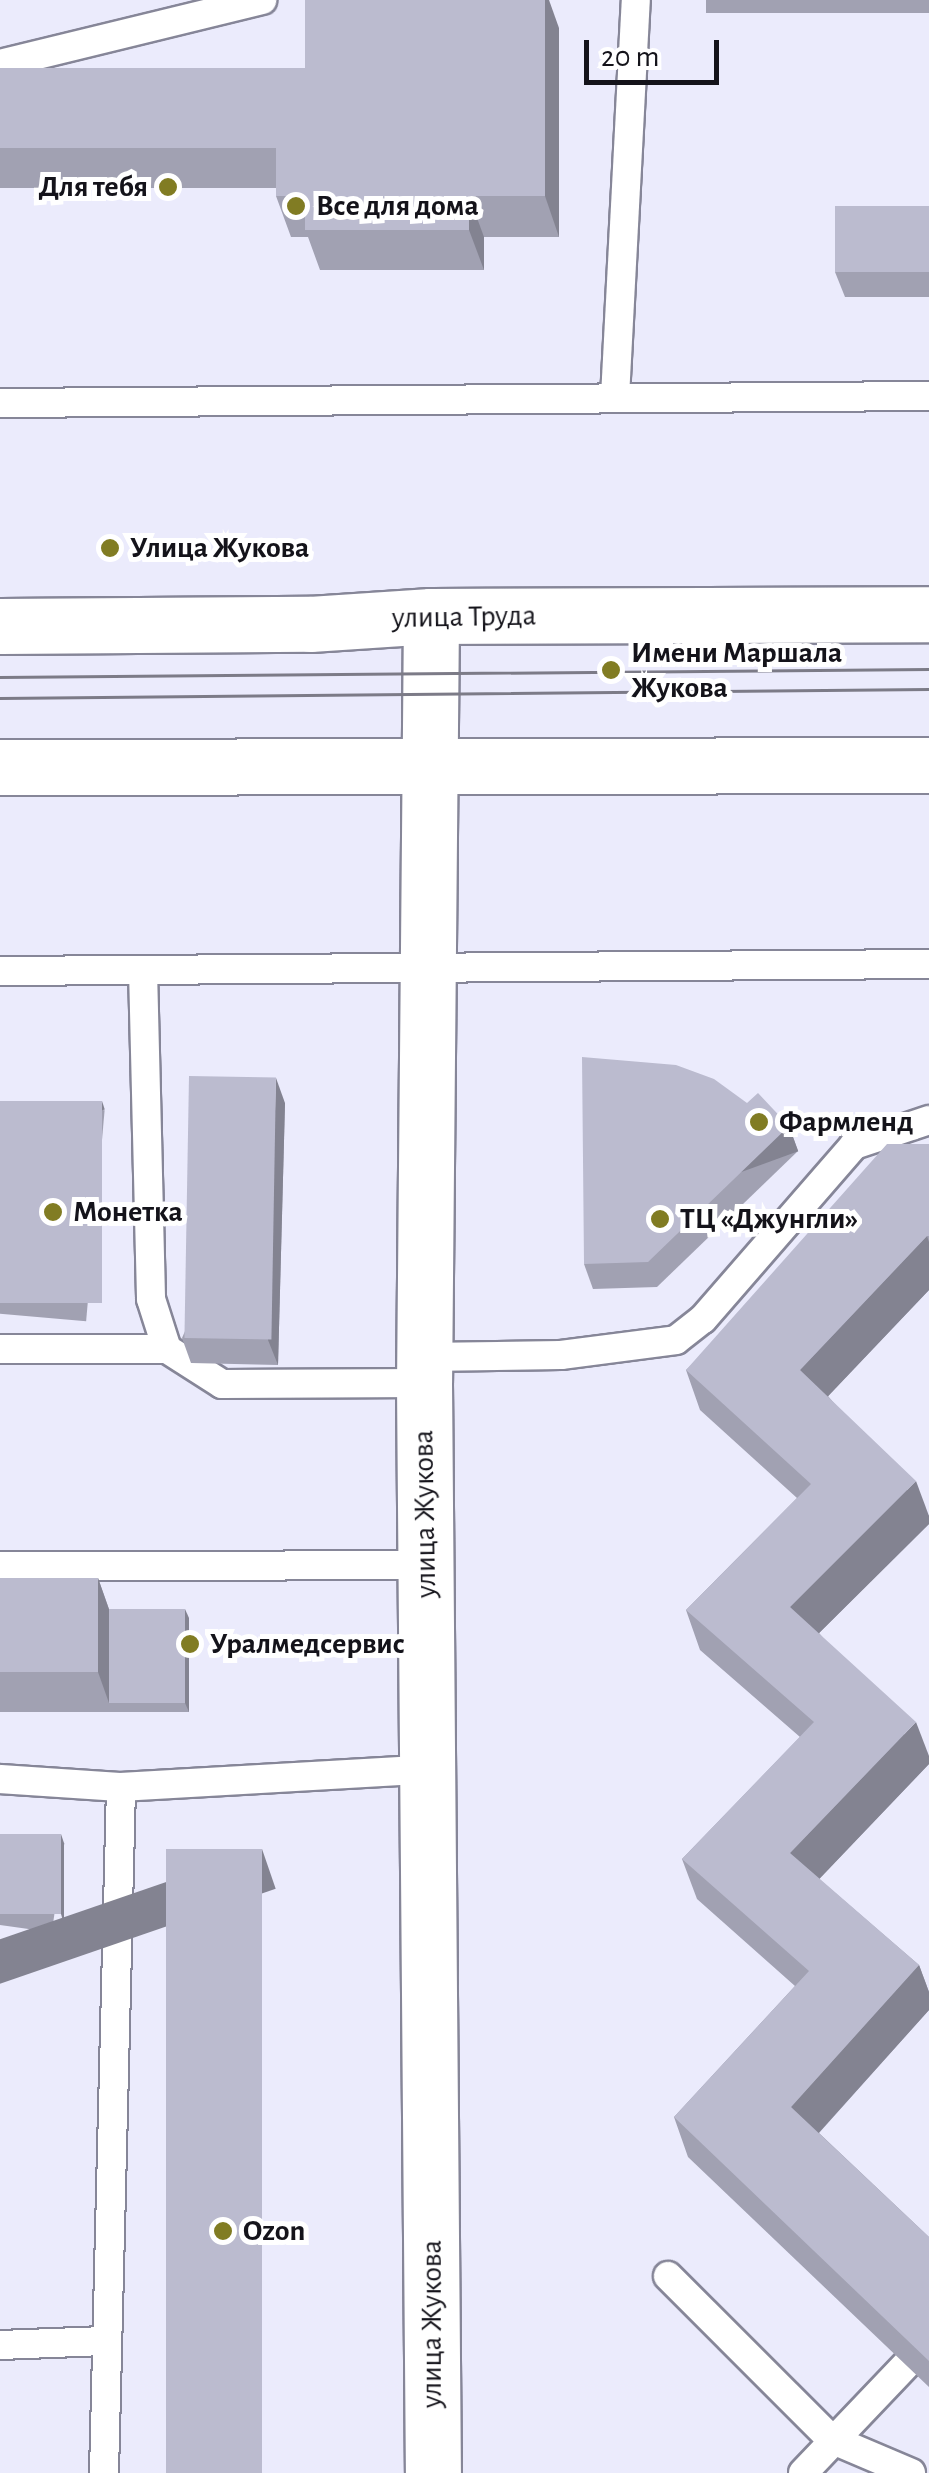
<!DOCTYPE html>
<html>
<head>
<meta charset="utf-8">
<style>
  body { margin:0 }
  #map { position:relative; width:929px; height:2473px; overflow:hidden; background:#ebebfc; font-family:"Alegreya Sans",sans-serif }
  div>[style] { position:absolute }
  .roads { filter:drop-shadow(2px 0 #868698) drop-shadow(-2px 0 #868698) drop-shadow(0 2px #868698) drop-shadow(0 -2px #868698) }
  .service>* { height:28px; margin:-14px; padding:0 14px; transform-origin:14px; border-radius:14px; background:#fff }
  .tertiary>* { height:55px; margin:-27.5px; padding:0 27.5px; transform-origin:27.5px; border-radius:27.5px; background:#fff }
  .secondary>* { height:55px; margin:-27.5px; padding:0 27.5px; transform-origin:27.5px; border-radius:27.5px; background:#fff }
  .tram>* { height:2.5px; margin:-1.25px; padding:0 1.25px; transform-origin:1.25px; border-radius:1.25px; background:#7c7b87 }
  .wall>* { inset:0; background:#a1a1b2; transform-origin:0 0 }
  .shaded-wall>* { inset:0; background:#838391; transform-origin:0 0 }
  .building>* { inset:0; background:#bbbbcf; transform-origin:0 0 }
  .dots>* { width:28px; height:28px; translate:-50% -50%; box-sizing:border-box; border:5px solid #fff; border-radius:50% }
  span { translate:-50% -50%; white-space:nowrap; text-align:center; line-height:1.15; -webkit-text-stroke:10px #fff; paint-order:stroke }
  .poi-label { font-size:30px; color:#14131a; font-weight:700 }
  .right { translate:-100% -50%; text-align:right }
  .left { translate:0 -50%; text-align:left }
  .street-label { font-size:30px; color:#14131a }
  .scale { position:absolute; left:584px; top:40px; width:135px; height:45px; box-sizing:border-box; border:5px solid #14131a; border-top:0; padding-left:12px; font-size:30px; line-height:35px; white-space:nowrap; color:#14131a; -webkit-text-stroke:8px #fff; paint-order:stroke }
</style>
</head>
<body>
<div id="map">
  <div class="roads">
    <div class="service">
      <i style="left:0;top:64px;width:270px;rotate:-13.7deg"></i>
      <i style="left:615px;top:397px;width:398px;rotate:-87deg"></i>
      <i style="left:0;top:403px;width:929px;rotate:-0.43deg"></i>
      <i style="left:143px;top:970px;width:329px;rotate:88.6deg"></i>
      <i style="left:151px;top:1299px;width:52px;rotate:72.3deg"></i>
      <i style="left:167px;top:1349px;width:65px;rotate:32.5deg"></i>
      <i style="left:222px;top:1384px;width:202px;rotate:-0.3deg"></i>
      <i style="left:0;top:971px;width:929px;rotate:-0.43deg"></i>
      <i style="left:0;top:1349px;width:167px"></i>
      <i style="left:424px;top:1357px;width:137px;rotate:-0.8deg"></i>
      <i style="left:561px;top:1355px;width:116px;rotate:-7.4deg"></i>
      <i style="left:676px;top:1340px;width:34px;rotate:-38deg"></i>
      <i style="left:703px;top:1319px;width:230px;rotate:-49deg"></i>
      <i style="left:854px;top:1145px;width:79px;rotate:-18.4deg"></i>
      <i style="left:0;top:1566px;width:424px;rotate:-0.1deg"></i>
      <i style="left:0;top:1779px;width:121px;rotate:3.8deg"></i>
      <i style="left:668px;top:2276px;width:231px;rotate:45deg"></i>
      <i style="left:831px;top:2439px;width:87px;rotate:23deg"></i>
      <i style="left:0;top:2345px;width:104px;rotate:-2.2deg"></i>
      <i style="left:104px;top:2473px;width:686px;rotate:-88.58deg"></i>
      <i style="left:121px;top:1787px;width:309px;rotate:-3.3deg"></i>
      <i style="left:803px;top:2473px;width:149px;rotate:-46.4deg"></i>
    </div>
    <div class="tertiary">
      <i style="left:431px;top:616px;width:767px;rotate:90.52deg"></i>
      <i style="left:424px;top:1383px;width:1090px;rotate:89.53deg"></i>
    </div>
    <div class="secondary">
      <i style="left:0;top:626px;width:310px;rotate:-0.4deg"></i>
      <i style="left:310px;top:624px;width:121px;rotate:-3.8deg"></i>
      <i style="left:431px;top:616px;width:498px;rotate:-0.2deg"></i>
      <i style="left:0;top:767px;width:929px;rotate:-0.12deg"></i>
    </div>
  </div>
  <div class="tram">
    <i style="left:0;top:677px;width:929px;rotate:-0.49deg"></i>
    <i style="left:0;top:698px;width:929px;rotate:-0.56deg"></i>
  </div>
  <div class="wall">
    <i style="left:706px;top:0;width:223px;height:13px"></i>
    <i style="clip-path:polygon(559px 28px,559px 237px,484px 237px,484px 270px,320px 270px,308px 237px,291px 237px,276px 196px,276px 188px,0 188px,0 68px,305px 68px)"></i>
    <i style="clip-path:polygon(929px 206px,929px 297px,845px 297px,835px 272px)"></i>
    <i style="left:0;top:1101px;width:105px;height:212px;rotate:5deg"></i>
    <i style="clip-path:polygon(285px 1103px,278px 1365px,191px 1363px,182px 1338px)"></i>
    <i style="clip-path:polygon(747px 1103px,789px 1126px,798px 1151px,657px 1287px,593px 1289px,584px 1264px)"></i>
    <i style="clip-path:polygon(929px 1144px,929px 1290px,828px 1396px,929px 1516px,929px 1524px,819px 1633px,929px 1764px,819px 1879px,919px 1965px,929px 1992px,929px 2010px,819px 2133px,929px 2237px,929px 2387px,688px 2157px,674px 2117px,795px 1986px,697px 1899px,682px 1859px,800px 1737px,700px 1650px,686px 1610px,797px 1498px,700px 1410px,686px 1370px)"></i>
    <i style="clip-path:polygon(0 1578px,98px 1578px,109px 1609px,189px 1618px,189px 1712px,0 1712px)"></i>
    <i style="left:0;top:1834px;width:65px;height:90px;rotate:8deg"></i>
  </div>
  <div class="shaded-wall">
    <i style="clip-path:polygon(545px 0,549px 0,559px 28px,559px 237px,545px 196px)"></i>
    <i style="clip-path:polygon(469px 196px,484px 237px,484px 270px,469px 230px)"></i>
    <i style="clip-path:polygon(276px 1078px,285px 1103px,278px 1365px,268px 1340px)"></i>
    <i style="left:102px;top:1101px;width:9px;height:202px;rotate:72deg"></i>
    <i style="left:789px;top:1126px;width:27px;height:196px;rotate:70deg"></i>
    <i style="clip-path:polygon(927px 1236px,929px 1242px,929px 1290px,815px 1410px,800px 1370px)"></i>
    <i style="clip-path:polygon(916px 1481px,929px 1516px,929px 1524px,805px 1647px,790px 1607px)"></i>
    <i style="clip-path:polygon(98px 1578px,112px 1618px,109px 1703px,98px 1672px)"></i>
    <i style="clip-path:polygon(185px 1609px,189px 1618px,189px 1712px,185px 1703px)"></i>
    <i style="clip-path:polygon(916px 1722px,929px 1756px,929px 1764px,805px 1894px,790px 1853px)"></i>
    <i style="clip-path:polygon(61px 1834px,64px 1843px,64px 1924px,61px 1914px)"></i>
    <i style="left:262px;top:1849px;width:42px;height:624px;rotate:71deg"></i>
    <i style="clip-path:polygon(919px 1965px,929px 1992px,929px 2010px,806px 2147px,791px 2107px)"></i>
  </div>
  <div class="building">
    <i style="clip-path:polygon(305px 0,545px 0,545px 196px,469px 196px,469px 230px,305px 230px,305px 196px,276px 196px,276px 148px,0 148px,0 68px,305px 68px)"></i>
    <i style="left:835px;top:206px;width:94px;height:66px"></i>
    <i style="clip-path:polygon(582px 1057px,676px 1065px,714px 1079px,747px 1103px,758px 1093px,789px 1126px,648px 1262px,584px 1264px)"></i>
    <i style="left:189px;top:1076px;width:87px;height:262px;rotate:1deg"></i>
    <i style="left:0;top:1101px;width:102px;height:202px"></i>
    <i style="clip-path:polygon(887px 1144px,929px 1144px,929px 1236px,927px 1236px,800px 1370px,916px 1481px,790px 1607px,916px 1722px,790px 1853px,919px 1965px,791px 2107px,929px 2237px,929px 2361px,674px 2117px,809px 1971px,682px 1859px,814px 1722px,686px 1610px,811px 1484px,686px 1370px)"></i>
    <i style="left:0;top:1578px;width:98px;height:94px"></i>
    <i style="left:109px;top:1609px;width:76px;height:94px"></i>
    <i style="left:0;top:1834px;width:61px;height:80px"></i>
    <i style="left:166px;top:1849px;width:96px;height:624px"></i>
  </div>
  <div class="dots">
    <i style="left:168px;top:187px;background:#817c23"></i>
    <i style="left:296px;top:206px;background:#817c23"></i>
    <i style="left:110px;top:548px;background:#817c23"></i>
    <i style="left:611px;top:670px;background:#817c23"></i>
    <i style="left:759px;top:1122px;background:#817c23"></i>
    <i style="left:53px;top:1212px;background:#817c23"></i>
    <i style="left:660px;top:1219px;background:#817c23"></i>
    <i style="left:190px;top:1644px;background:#817c23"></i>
    <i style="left:223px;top:2231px;background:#817c23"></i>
  </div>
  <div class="poi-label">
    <span class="right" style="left:148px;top:187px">Для тебя</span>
    <span class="left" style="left:316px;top:206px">Все для дома</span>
    <span class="left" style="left:130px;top:548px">Улица Жукова</span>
    <span class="left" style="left:631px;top:670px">Имени Маршала<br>Жукова</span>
    <span class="left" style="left:779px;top:1122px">Фармленд</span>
    <span class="left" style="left:73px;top:1212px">Монетка</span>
    <span class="left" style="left:680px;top:1219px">ТЦ «Джунгли»</span>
    <span class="left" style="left:210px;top:1644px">Уралмедсервис</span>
    <span class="left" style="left:243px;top:2231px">Ozon</span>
  </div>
  <div class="street-label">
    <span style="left:464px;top:617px;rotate:-1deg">улица Труда</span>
    <span style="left:425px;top:1514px;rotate:-91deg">улица Жукова</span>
    <span style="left:432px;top:2324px;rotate:-90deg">улица Жукова</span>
  </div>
  <div class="scale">20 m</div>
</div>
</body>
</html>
